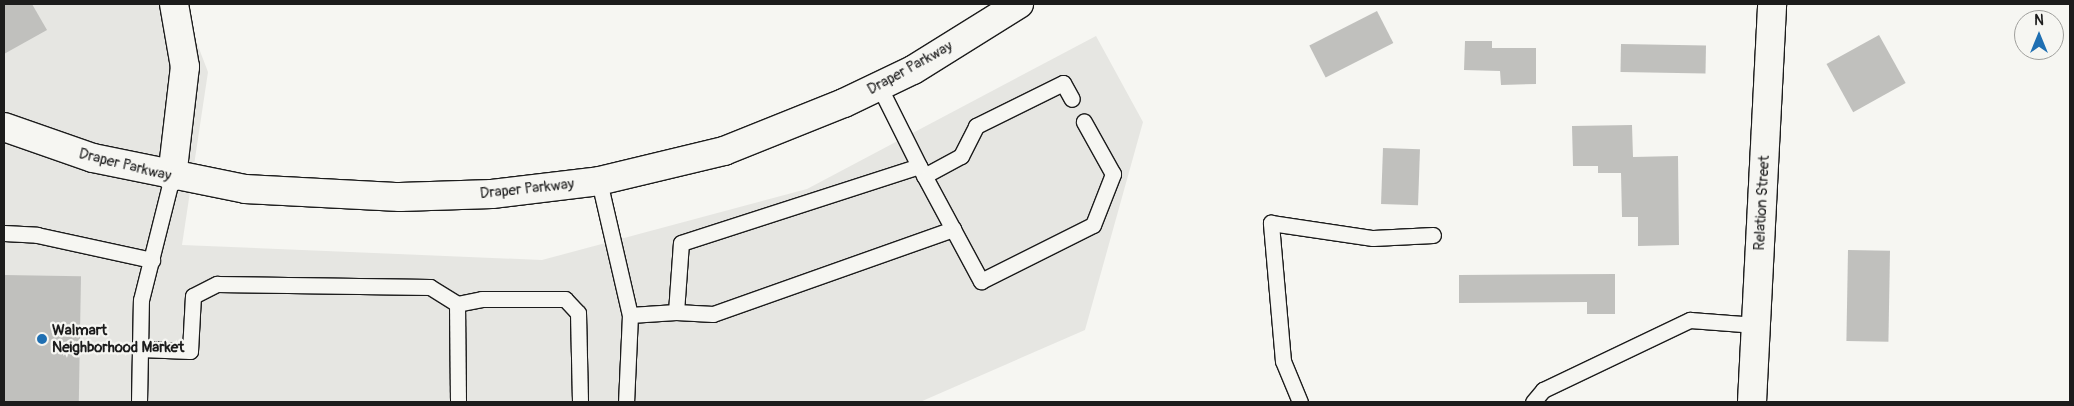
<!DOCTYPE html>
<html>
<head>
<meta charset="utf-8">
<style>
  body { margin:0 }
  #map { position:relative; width:2074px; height:406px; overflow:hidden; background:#f6f6f2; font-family:Pangolin,sans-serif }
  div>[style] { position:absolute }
  .built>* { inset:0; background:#e6e6e2 }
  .building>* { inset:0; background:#c0c0bd; transform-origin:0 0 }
  .roads { filter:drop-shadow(1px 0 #1c1c1c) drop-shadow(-1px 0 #1c1c1c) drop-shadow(0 1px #1c1c1c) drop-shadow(0 -1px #1c1c1c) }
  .lane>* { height:15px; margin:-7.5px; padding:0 7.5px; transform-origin:7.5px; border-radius:7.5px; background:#f6f6f2 }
  .street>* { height:28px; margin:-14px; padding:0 14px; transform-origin:14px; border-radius:14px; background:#f6f6f2 }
  .secondary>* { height:28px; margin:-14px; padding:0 14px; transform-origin:14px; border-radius:14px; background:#f6f6f2 }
  .dots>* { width:14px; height:14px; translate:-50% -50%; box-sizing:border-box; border:2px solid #f6f6f2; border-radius:50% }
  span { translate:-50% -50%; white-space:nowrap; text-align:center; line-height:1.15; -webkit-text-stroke:4.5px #f6f6f2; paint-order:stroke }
  .street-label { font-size:15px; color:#1c1c1c }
  .poi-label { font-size:15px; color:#1c1c1c; font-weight:700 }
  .left { translate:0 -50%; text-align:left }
  .frame { position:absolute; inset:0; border:5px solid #1c1c1c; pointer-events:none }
  .north { position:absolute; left:2014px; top:10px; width:50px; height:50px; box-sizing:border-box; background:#f6f6f2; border:1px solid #9f9f9c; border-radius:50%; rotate:0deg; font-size:14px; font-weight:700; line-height:20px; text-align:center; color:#1c1c1c }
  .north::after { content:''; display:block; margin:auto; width:18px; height:22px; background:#1f6fb2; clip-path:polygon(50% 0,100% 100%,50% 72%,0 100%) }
</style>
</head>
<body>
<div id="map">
  <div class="built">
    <i style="clip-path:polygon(4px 4px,182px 4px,208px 72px,182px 245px,542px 260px,807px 189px,1096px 36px,1143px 122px,1085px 330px,920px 402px,4px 402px)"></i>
  </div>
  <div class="building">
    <i style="clip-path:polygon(4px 4px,32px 4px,47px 30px,4px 54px)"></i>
    <i style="left:1377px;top:11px;width:36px;height:76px;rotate:63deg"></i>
    <i style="left:1879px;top:35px;width:55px;height:60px;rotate:61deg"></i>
    <i style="clip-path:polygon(1465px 41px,1492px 41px,1492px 48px,1536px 48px,1536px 84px,1501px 85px,1500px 71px,1464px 70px)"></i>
    <i style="left:1621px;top:44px;width:85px;height:28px;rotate:1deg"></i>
    <i style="clip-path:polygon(1632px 125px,1633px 157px,1678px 156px,1679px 245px,1638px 246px,1638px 217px,1622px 217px,1621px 173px,1598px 173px,1598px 166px,1573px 166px,1572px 126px)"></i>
    <i style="left:1383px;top:148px;width:37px;height:56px;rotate:2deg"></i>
    <i style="left:1848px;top:250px;width:42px;height:91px;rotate:1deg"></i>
    <i style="clip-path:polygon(1615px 274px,1615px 314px,1587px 314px,1587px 302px,1459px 303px,1459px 275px)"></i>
    <i style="left:4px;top:275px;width:77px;height:127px;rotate:1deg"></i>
  </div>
  <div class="roads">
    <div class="lane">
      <i style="left:919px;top:166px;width:131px;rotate:61.7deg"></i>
      <i style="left:981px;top:281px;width:125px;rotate:-26.6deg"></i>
      <i style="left:1093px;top:225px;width:55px;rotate:-68.6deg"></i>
      <i style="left:1113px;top:174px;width:60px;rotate:-119.1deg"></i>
      <i style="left:924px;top:176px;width:42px;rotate:-28.4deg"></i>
      <i style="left:961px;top:156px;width:34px;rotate:-63deg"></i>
      <i style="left:976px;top:126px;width:97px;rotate:-26.3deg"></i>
      <i style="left:1063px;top:83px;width:18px;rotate:61deg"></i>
      <i style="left:599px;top:181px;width:138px;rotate:77deg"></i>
      <i style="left:630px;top:315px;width:87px;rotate:92.6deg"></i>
      <i style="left:4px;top:233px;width:33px;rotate:3deg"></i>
      <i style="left:37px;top:235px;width:118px;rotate:12.3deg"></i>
      <i style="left:457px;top:304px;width:98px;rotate:89.4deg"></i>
      <i style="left:676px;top:312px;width:37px;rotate:3deg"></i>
      <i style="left:713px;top:314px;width:255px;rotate:-19.5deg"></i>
      <i style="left:630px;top:315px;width:46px;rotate:-3.7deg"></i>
      <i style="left:676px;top:312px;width:69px;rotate:-85.9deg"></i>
      <i style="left:681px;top:243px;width:250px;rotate:-17.9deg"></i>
      <i style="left:919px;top:166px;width:89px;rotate:-116.6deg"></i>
      <i style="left:140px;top:349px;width:50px;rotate:2.3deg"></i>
      <i style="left:190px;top:351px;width:55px;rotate:-86.9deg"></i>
      <i style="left:193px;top:296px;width:27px;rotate:-27deg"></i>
      <i style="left:217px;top:284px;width:213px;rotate:0.8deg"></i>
      <i style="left:430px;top:287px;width:32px;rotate:32deg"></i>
      <i style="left:457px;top:304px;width:25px;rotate:-11deg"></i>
      <i style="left:482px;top:299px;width:83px"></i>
      <i style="left:565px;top:299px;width:19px;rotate:47deg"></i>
      <i style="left:578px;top:313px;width:89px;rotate:88.7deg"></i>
      <i style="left:139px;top:402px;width:102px;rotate:-88.9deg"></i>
      <i style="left:141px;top:300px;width:127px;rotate:-75.9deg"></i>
      <i style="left:1300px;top:402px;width:44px;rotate:-112.5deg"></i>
      <i style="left:1283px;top:361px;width:139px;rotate:-95deg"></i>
      <i style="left:1271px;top:223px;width:103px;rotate:8.4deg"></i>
      <i style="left:1373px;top:238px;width:60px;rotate:-2.9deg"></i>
      <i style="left:1533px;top:402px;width:16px;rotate:-50deg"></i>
      <i style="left:1543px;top:390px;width:163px;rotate:-25.5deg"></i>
      <i style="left:1690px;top:320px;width:66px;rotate:4.3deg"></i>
    </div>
    <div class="street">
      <i style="left:172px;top:177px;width:111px;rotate:-83.3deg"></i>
      <i style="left:185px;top:67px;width:64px;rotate:-99.9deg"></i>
      <i style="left:1752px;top:402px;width:399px;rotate:-87.1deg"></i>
    </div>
    <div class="secondary">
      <i style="left:4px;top:127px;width:94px;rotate:19.2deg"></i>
      <i style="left:93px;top:158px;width:155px;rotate:11.5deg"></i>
      <i style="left:245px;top:189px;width:155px;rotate:3deg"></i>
      <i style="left:400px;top:197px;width:92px;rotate:-1.9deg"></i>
      <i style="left:492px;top:194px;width:108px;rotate:-6.9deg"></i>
      <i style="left:599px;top:181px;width:129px;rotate:-13.5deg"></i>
      <i style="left:724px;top:151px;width:129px;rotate:-21.8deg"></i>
      <i style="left:844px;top:103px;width:76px;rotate:-25.6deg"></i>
      <i style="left:913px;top:70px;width:125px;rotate:-31.9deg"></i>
    </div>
  </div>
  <div class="dots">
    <i style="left:42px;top:339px;background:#1f6fb2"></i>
  </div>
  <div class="street-label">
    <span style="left:910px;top:68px;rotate:-29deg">Draper Parkway</span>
    <span style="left:125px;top:165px;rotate:14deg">Draper Parkway</span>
    <span style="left:527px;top:189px;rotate:-6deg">Draper Parkway</span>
    <span style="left:1762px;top:203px;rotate:-87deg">Relation Street</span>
  </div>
  <div class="poi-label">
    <span class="left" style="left:52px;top:339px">Walmart<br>Neighborhood Market</span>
  </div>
  <div class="frame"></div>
  <div class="north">N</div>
</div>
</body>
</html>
